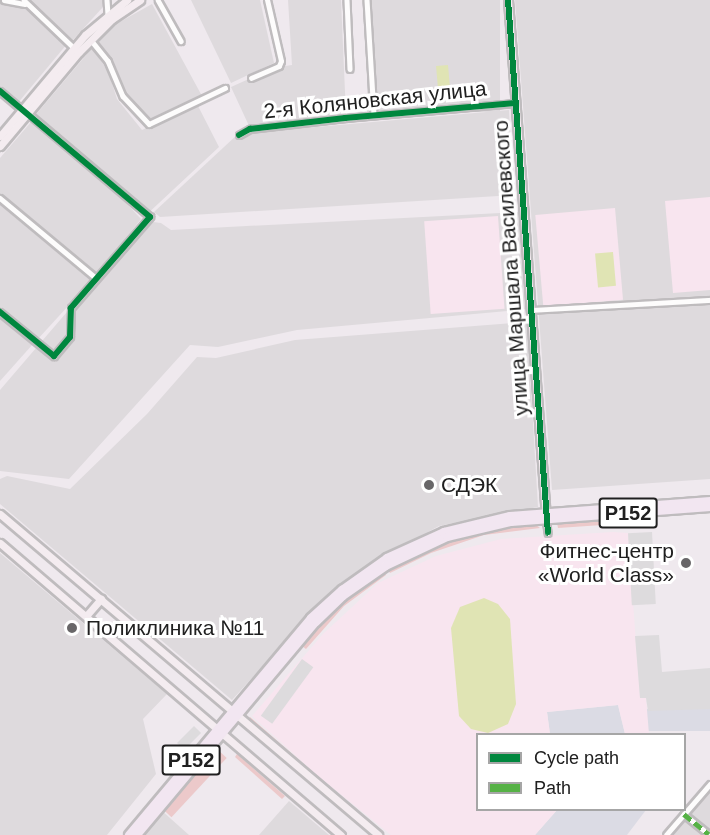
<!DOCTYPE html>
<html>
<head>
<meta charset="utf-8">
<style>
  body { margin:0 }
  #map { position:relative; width:710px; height:835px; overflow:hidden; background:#efe9ee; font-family:Arial,sans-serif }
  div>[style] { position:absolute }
  .residential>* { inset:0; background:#dedadd; transform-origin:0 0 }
  .industrial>* { inset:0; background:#dbdbe4; transform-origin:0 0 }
  .education>* { inset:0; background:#f8e5ef; transform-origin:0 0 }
  .grass>* { inset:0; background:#ecc9ca; transform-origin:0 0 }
  .pitch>* { inset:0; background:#e0e4b4; transform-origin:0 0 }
  .parking>* { inset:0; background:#dddbdd; transform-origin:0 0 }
  .roads { filter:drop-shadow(2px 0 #bfbcbe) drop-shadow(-2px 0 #bfbcbe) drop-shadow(0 2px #bfbcbe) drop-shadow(0 -2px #bfbcbe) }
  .street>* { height:4.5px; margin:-2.25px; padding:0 2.25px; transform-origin:2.25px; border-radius:2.25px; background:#fdfcfc }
  .secondary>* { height:7px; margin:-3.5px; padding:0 3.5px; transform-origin:3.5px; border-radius:3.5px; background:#f4ecf0 }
  .primary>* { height:8px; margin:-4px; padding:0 4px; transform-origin:4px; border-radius:4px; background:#f2e6f1 }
  .quiet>* { height:4.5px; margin-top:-2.25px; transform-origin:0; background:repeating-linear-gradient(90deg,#55b145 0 9px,transparent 0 13.5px) }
  .cycleway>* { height:6px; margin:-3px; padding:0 3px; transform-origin:3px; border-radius:3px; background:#00873e }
  .dots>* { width:16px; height:16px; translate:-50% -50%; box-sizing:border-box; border:3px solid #fff; border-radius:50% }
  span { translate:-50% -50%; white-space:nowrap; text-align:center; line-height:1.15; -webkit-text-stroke:6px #fff; paint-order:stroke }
  .shield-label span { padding:2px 4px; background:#fff; border:2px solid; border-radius:4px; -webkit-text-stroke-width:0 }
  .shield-label { font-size:20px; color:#202020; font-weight:700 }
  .street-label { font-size:21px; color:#202020 }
  .poi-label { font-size:21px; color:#202020 }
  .left { translate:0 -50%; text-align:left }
  .right { translate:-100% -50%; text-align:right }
  .legend { position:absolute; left:476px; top:733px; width:210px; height:78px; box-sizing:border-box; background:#fff; border:2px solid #a6a6a6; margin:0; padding:8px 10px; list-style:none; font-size:18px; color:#202020 }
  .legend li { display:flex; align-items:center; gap:12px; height:30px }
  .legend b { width:30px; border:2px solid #a6a6a6 }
</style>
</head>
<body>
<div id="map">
  <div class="residential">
    <i style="clip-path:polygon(26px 0,103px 0,103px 7px,72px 41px)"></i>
    <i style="clip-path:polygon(191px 0,260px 0,274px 63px,231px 83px)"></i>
    <i style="clip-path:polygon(288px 0,341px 0,346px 115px,250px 128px,231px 87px,273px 68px,292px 65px)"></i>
    <i style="left:367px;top:0;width:133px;height:112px"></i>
    <i style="clip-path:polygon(515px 0,710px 0,710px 479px,552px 490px)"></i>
    <i style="clip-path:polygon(0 1px,24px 7px,67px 44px,17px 104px,0 89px)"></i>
    <i style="clip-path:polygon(152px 4px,202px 96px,143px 124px,122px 97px,112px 70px,95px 43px,118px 23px)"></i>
    <i style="clip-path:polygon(92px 48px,108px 71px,117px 99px,142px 130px,197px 104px,219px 147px,144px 217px,122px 192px,33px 118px)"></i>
    <i style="clip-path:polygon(509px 110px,513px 195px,160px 217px,154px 212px,238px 134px)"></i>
    <i style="clip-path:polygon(31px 122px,118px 194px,141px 219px,94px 278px,0 200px,0 158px)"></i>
    <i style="clip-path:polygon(0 205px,91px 281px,37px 340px,0 309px)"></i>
    <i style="clip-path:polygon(520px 212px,528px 309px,297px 330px,218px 347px,190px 345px,69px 479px,0 471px,0 390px,145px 221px,161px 223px,171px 230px)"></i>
    <i style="clip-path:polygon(0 317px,33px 344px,0 381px)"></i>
    <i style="clip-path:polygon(527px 322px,538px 507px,439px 526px,372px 562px,317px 606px,232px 700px,0 504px,0 479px,7px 476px,70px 489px,147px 414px,197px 357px,216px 358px,295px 340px)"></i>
    <i style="clip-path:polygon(0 553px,167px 694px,143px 719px,156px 774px,107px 835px,0 835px)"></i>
    <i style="clip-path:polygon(710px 783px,710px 835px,664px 835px)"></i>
    <i style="clip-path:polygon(289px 801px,329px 835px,259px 835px)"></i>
    <i style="clip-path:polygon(161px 810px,189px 835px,139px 835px)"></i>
  </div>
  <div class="industrial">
    <i style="clip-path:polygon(618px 705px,625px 734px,550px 734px,547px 712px)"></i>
    <i style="left:710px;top:709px;width:22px;height:63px;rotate:90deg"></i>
    <i style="clip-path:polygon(557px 810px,646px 810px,627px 835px,535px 835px)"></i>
  </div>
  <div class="education">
    <i style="clip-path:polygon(710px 197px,710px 290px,673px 293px,665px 201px)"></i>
    <i style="left:615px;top:208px;width:92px;height:80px;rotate:85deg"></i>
    <i style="left:498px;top:216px;width:93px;height:74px;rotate:86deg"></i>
    <i style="clip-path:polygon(613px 532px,628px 533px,640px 698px,646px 698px,649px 734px,625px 734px,618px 705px,547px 712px,550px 734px,478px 734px,478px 810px,557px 810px,535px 835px,391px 835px,318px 776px,252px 716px,323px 634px,378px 583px,436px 556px,501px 539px)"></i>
  </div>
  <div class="grass">
    <i style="clip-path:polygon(611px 518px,617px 524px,558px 528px,557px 523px)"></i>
    <i style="clip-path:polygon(535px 524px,540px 528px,484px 535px,431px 553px,390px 573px,387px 569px,455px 538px)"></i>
    <i style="clip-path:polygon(384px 571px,386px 575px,344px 606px,306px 649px,302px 646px,338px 605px)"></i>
    <i style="clip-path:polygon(250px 717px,336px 792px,333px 795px,248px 720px)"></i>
    <i style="left:215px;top:747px;width:16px;height:81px;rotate:43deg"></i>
    <i style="clip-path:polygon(237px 754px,285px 796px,282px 799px,235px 757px)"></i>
  </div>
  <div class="pitch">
    <i style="left:448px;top:65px;width:21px;height:12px;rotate:85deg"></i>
    <i style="left:613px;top:252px;width:34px;height:18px;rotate:85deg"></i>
    <i style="clip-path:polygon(484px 598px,498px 604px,510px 619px,516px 704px,508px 724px,488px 733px,471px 729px,459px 716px,451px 628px,460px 607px)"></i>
  </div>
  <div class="parking">
    <i style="left:652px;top:532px;width:72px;height:24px;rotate:87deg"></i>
    <i style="clip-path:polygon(659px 635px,662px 672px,710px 668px,710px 709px,648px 711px,646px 698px,640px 698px,635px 636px)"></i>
    <i style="left:302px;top:659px;width:14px;height:70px;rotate:36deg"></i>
    <i style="left:194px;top:726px;width:10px;height:24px;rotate:45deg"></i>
  </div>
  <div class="roads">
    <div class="street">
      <i style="left:4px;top:0;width:21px;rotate:11deg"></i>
      <i style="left:24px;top:0;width:69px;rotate:43.8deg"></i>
      <i style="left:107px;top:0;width:14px;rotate:86deg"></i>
      <i style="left:158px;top:0;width:47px;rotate:60.7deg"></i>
      <i style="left:347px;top:0;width:69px;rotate:87.5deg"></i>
      <i style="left:367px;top:0;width:115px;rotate:86.5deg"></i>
      <i style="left:91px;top:40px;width:27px;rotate:51deg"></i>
      <i style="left:108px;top:61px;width:38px;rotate:67deg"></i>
      <i style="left:123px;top:96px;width:38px;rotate:47deg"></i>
      <i style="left:149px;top:124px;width:84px;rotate:-25.3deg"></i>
      <i style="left:251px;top:78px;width:30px;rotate:-23deg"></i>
      <i style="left:279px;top:66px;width:5px;rotate:-68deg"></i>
      <i style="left:281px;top:61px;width:63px;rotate:-102.9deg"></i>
      <i style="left:0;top:91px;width:30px;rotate:40deg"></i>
      <i style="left:239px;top:135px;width:13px;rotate:-29deg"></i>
      <i style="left:250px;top:129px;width:96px;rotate:-6.6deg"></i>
      <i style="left:345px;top:118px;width:171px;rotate:-5deg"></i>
      <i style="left:0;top:198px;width:125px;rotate:39.8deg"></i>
      <i style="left:531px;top:310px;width:179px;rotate:-3.2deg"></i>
      <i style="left:0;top:312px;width:70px;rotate:39.2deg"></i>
      <i style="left:54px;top:356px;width:25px;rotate:-50deg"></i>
      <i style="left:70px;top:337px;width:29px;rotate:-88deg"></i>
      <i style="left:71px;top:308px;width:121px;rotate:-49deg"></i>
      <i style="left:150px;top:217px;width:160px;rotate:-139.8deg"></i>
      <i style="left:546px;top:518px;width:15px;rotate:82deg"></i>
      <i style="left:684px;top:814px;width:32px;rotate:39deg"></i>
      <i style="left:666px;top:835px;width:67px;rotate:-49.2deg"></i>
    </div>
    <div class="secondary">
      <i style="left:508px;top:0;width:519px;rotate:85.8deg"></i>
      <i style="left:0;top:136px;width:132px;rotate:-49.9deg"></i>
      <i style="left:85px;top:35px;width:55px;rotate:-39.8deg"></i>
      <i style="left:0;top:146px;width:123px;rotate:-50deg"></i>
      <i style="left:79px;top:52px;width:47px;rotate:-45deg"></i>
      <i style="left:112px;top:19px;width:34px;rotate:-34deg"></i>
      <i style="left:0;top:514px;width:496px;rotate:40.3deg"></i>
      <i style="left:0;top:543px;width:449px;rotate:40.6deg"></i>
      <i style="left:86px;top:616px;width:23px;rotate:-49deg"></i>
    </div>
    <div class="primary">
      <i style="left:129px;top:835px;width:283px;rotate:-50deg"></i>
      <i style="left:311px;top:618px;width:42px;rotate:-42.1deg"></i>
      <i style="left:342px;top:590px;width:55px;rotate:-35.4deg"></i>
      <i style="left:387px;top:558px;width:63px;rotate:-24.5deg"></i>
      <i style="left:444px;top:532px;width:68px;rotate:-13.6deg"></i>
      <i style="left:510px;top:516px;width:201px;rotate:-4.3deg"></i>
      <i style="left:137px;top:835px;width:278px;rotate:-50deg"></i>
      <i style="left:316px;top:622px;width:37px;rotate:-44deg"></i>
      <i style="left:343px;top:596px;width:52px;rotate:-34.9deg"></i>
      <i style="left:386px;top:566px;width:68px;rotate:-25.4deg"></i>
      <i style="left:447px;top:537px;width:66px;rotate:-13.2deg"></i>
      <i style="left:511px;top:522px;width:200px;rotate:-4.3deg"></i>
    </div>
  </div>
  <div class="quiet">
    <i style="left:684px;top:814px;width:32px;rotate:39deg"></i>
  </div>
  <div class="cycleway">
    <i style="left:508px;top:0;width:534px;rotate:85.71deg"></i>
    <i style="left:0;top:91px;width:196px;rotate:40deg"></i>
    <i style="left:150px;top:217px;width:121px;rotate:131deg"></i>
    <i style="left:71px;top:308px;width:29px;rotate:92deg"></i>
    <i style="left:70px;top:337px;width:25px;rotate:130deg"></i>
    <i style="left:54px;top:356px;width:70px;rotate:-140.8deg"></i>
    <i style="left:239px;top:135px;width:13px;rotate:-29deg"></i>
    <i style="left:250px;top:129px;width:96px;rotate:-6.6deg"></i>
    <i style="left:345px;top:118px;width:171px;rotate:-5deg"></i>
  </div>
  <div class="dots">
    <i style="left:429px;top:485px;background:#686668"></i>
    <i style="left:686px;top:563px;background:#686668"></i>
    <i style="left:72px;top:628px;background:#686668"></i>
  </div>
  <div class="shield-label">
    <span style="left:628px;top:513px">Р152</span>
    <span style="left:191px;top:760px">Р152</span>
  </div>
  <div class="street-label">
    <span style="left:375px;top:100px;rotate:-6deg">2-я Коляновская улица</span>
    <span style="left:511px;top:268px;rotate:-94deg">улица Маршала Василевского</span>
  </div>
  <div class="poi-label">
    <span class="left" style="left:441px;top:485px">СДЭК</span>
    <span class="right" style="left:674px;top:563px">Фитнес-центр<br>«World Class»</span>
    <span class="left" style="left:86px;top:628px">Поликлиника №11</span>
  </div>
  <ul class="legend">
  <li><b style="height:8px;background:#00873e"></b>Cycle path</li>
  <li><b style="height:8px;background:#55b145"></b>Path</li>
  </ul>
</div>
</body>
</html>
